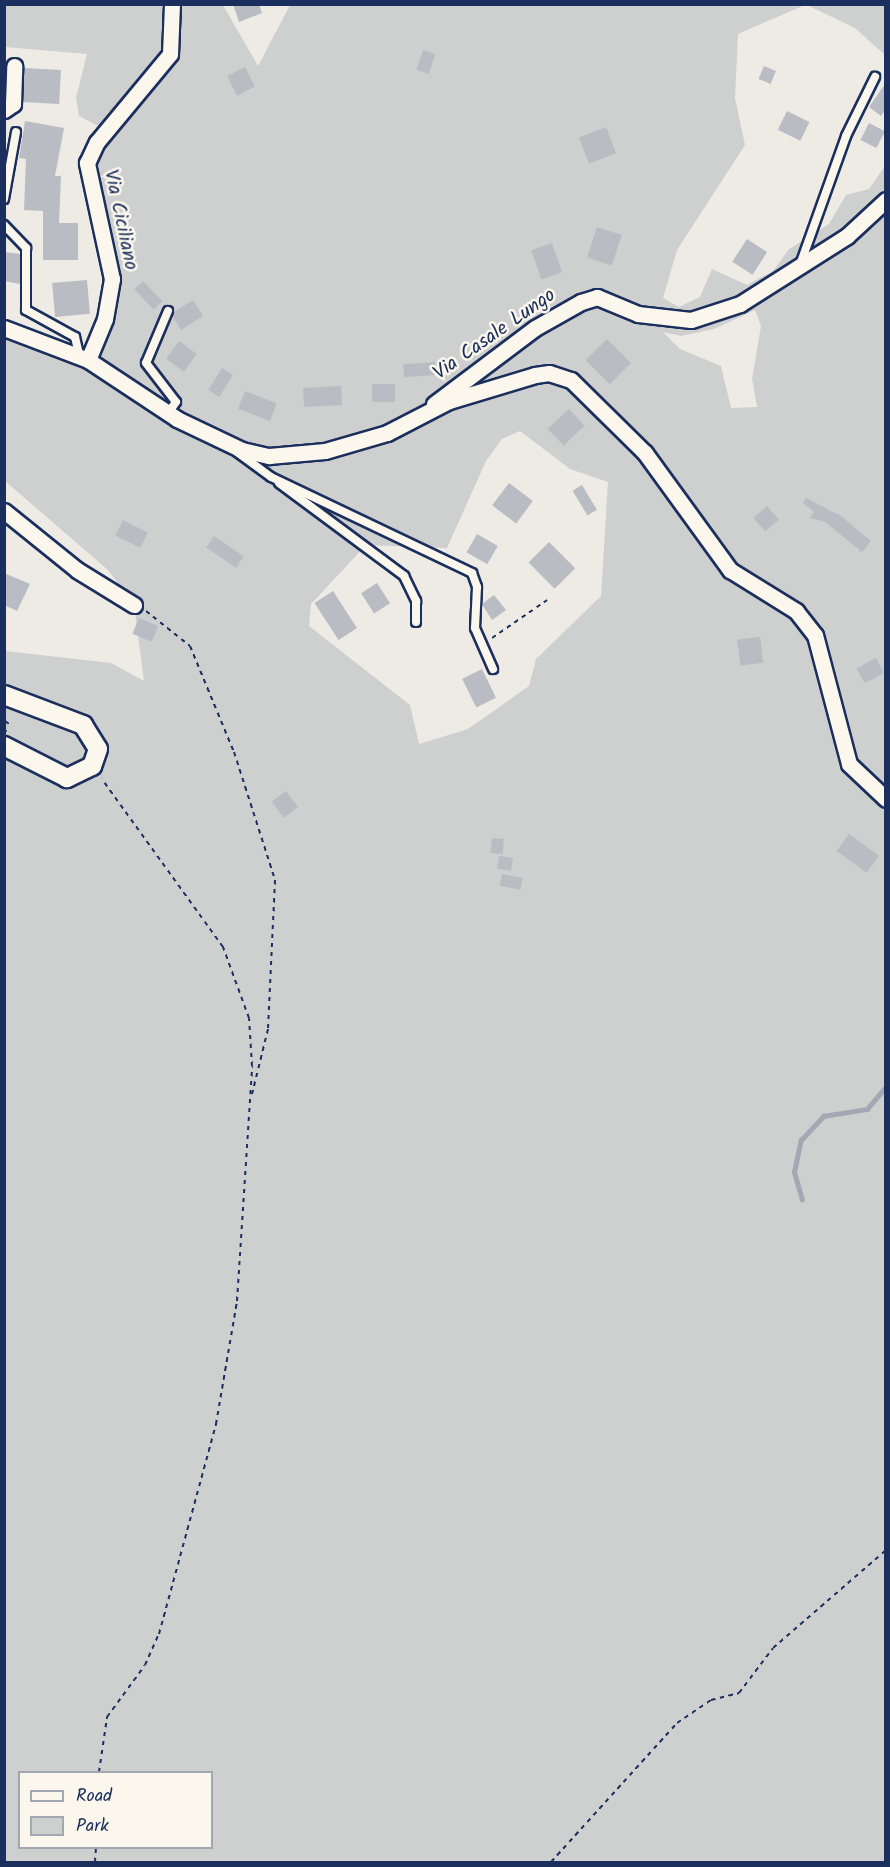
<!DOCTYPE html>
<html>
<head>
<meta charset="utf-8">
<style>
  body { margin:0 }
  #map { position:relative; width:890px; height:1867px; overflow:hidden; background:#eeebe4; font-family:Kalam,sans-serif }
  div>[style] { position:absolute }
  .green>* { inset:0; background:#cecfcf }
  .stream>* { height:4.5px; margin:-2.25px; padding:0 2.25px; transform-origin:2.25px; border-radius:2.25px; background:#a3a8b4 }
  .building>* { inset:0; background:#b9bcc3; transform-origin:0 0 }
  .path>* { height:2px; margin-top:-1px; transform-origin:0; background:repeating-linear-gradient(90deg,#1b2f5e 0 4.5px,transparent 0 9px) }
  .roads { filter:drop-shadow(2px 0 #1b2f5e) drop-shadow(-2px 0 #1b2f5e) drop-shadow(0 2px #1b2f5e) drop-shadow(0 -2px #1b2f5e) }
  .service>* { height:8px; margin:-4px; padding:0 4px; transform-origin:4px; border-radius:4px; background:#fbf7ec }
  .minor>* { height:15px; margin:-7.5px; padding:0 7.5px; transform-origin:7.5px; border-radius:7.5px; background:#fbf7ec }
  .tertiary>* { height:18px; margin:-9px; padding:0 9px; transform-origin:9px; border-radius:9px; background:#fbf7ec }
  span { translate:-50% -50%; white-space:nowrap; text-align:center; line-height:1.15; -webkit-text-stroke:5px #fbf7ec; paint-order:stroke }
  .street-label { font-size:20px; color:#1b2f5e }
  .frame { position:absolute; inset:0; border:6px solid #1b2f5e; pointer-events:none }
  .legend { position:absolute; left:18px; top:1771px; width:195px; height:78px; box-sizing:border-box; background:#fbf7ec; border:2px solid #a1a7b3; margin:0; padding:8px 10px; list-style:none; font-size:18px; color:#1b2f5e }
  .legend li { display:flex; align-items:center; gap:12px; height:30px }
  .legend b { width:30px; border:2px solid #a1a7b3 }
</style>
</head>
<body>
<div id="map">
  <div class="green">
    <i style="clip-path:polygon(evenodd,5px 5px,223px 5px,258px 66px,290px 5px,805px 5px,738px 34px,735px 98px,745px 145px,677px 250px,663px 298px,679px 307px,700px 297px,712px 269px,747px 285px,773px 271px,789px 249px,829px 224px,846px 195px,869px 189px,885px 166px,885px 1862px,5px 1862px,5px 651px,111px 663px,144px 681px,134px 605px,108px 570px,5px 481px,5px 328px,88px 360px,101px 350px,119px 271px,94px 160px,112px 133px,79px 116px,76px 98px,87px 54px,5px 47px,5px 5px,755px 310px,761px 326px,752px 379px,757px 407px,731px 408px,721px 366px,680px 349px,663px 332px,681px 336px,714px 329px,755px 310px,5px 5px,520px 431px,570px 469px,608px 482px,601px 596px,536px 659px,529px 686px,468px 729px,419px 744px,410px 705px,309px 626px,311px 604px,366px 545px,447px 548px,486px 461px,502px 439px,520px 431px,5px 5px,20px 1772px,212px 1772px,212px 1848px,20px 1848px,20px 1772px)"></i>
    <i style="clip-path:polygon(807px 5px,885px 5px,885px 55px,855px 28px)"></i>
  </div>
  <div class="stream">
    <i style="left:802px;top:1200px;width:29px;rotate:-106deg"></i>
    <i style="left:794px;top:1172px;width:33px;rotate:-78deg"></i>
    <i style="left:801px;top:1140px;width:33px;rotate:-47deg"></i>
    <i style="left:823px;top:1116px;width:45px;rotate:-9deg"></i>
    <i style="left:867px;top:1109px;width:30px;rotate:-50deg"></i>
  </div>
  <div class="building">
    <i style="clip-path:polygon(233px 4px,259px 4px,262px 13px,239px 22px)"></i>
    <i style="left:423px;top:50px;width:13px;height:21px;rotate:18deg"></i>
    <i style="left:764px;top:66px;width:13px;height:14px;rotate:23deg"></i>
    <i style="left:245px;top:67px;width:22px;height:20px;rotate:63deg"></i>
    <i style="left:24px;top:68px;width:37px;height:34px;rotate:3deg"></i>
    <i style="clip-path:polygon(885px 84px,885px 110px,881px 116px,869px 107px)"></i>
    <i style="left:787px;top:111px;width:25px;height:21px;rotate:26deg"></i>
    <i style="clip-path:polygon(25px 121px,64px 128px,55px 176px,61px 176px,59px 223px,78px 223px,78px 260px,43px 260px,43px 211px,24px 210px,26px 159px,19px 158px)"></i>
    <i style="left:869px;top:123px;width:18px;height:19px;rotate:27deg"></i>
    <i style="left:606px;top:127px;width:28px;height:29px;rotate:69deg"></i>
    <i style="left:597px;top:227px;width:26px;height:32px;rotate:18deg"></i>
    <i style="left:747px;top:239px;width:24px;height:27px;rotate:33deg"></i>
    <i style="left:552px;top:243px;width:31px;height:22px;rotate:71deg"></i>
    <i style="clip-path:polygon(4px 252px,20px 254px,20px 284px,4px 281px)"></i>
    <i style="left:87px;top:280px;width:34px;height:35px;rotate:85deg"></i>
    <i style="left:143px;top:281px;width:28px;height:12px;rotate:46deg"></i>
    <i style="left:193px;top:300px;width:19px;height:26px;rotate:58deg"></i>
    <i style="left:607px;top:339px;width:34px;height:30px;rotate:45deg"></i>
    <i style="left:179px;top:341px;width:22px;height:22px;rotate:36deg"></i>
    <i style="left:435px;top:362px;width:13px;height:32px;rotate:86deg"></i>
    <i style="left:222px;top:368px;width:13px;height:26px;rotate:32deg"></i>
    <i style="left:372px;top:384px;width:23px;height:18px"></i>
    <i style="left:341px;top:386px;width:19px;height:38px;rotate:87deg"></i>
    <i style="left:245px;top:391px;width:34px;height:19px;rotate:21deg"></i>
    <i style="left:569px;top:409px;width:23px;height:29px;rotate:47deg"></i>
    <i style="left:509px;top:483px;width:30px;height:28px;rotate:37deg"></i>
    <i style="left:582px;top:485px;width:29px;height:11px;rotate:59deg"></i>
    <i style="clip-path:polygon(806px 498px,841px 516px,871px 541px,862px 552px,825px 522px,810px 518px,814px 512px,803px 503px)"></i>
    <i style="left:767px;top:506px;width:18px;height:18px;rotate:49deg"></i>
    <i style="left:123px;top:520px;width:28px;height:17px;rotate:27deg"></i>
    <i style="left:477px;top:534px;width:24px;height:21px;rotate:30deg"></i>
    <i style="left:214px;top:536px;width:36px;height:14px;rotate:34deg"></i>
    <i style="left:549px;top:542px;width:37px;height:29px;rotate:45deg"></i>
    <i style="clip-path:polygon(4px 573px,30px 584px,17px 611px,4px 605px)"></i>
    <i style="left:377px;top:583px;width:24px;height:19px;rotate:57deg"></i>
    <i style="left:333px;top:591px;width:44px;height:22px;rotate:57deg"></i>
    <i style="clip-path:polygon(494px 595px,506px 610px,492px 620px,482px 604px)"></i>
    <i style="left:139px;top:618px;width:21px;height:17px;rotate:23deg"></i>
    <i style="left:760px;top:637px;width:26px;height:23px;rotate:83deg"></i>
    <i style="left:876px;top:658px;width:17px;height:22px;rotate:62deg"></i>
    <i style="left:482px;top:669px;width:32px;height:22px;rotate:64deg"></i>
    <i style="left:286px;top:791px;width:20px;height:18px;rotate:53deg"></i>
    <i style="left:849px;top:834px;width:37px;height:21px;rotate:36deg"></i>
    <i style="left:492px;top:838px;width:12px;height:15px;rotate:5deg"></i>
    <i style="left:499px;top:856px;width:14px;height:13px;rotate:8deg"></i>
    <i style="left:502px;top:874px;width:21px;height:12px;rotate:11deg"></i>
  </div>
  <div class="path">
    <i style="left:146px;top:611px;width:56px;rotate:38.5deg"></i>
    <i style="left:190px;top:646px;width:115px;rotate:67.5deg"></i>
    <i style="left:234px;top:752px;width:134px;rotate:72.2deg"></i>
    <i style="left:275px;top:880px;width:149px;rotate:92.7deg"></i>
    <i style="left:268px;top:1029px;width:67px;rotate:103.8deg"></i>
    <i style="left:492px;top:638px;width:67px;rotate:-34.6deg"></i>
    <i style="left:4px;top:721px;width:11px;rotate:80deg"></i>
    <i style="left:5px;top:721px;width:9px;rotate:36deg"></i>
    <i style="left:99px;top:1772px;width:56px;rotate:-81.7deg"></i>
    <i style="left:107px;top:1717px;width:64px;rotate:-53.8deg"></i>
    <i style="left:145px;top:1665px;width:34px;rotate:-66deg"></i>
    <i style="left:159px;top:1634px;width:218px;rotate:-74.8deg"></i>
    <i style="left:216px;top:1424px;width:125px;rotate:-80.3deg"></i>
    <i style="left:237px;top:1301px;width:235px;rotate:-86.3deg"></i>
    <i style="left:252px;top:1066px;width:48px;rotate:-93.6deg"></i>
    <i style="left:249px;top:1018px;width:76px;rotate:-110.1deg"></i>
    <i style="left:223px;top:947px;width:207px;rotate:-125.8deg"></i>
    <i style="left:95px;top:1862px;width:14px;rotate:-86deg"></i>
    <i style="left:551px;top:1862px;width:188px;rotate:-47.8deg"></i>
    <i style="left:677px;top:1723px;width:41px;rotate:-34.1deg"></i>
    <i style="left:711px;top:1700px;width:29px;rotate:-14deg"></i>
    <i style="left:739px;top:1693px;width:56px;rotate:-52.9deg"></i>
    <i style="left:773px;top:1648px;width:150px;rotate:-40.9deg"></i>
  </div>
  <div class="roads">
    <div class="service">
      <i style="left:4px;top:199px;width:68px;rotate:-79.8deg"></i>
      <i style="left:4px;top:225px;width:32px;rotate:46deg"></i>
      <i style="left:26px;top:248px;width:62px;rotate:90deg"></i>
      <i style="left:26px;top:310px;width:56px;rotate:28.9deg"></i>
      <i style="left:75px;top:337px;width:18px;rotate:77deg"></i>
      <i style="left:801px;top:262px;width:134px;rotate:-70.3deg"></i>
      <i style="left:846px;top:136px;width:66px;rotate:-63.8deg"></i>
      <i style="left:168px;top:311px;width:56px;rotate:112.9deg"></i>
      <i style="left:146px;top:363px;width:49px;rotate:52.4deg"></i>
      <i style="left:176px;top:402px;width:14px;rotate:126deg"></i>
      <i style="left:237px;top:452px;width:42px;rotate:36.3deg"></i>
      <i style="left:271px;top:477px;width:223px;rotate:25.5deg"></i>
      <i style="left:472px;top:573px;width:15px;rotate:70deg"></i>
      <i style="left:477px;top:587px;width:41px;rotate:92.8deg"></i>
      <i style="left:475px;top:628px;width:45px;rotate:66.3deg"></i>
      <i style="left:279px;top:483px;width:156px;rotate:36.6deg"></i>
      <i style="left:404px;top:576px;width:28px;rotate:64deg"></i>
      <i style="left:416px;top:601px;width:21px;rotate:90deg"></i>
    </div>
    <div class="minor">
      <i style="left:4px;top:110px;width:11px;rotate:-34deg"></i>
      <i style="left:13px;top:104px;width:38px;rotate:-88deg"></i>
      <i style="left:4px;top:328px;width:90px;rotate:20.9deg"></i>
      <i style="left:88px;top:360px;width:107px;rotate:33.5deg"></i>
      <i style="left:177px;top:419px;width:72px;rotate:25.5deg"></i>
      <i style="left:242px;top:450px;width:28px;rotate:13deg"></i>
      <i style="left:269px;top:456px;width:56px;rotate:-5.1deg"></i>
      <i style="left:325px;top:451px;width:65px;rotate:-16.2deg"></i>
      <i style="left:387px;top:433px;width:70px;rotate:-27.3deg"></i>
      <i style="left:449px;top:401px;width:90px;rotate:-16.8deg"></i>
      <i style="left:535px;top:375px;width:14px;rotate:-8deg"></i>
      <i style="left:549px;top:373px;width:23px;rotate:18deg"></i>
      <i style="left:571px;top:380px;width:104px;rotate:44.6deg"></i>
      <i style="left:645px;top:453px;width:145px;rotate:54deg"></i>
      <i style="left:730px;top:570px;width:78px;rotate:31.8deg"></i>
      <i style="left:796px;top:611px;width:31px;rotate:52deg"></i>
      <i style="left:815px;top:635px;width:133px;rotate:75.2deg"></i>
      <i style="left:849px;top:764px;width:51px;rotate:43.4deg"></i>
      <i style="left:88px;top:360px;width:44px;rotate:-67.5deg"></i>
      <i style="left:105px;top:319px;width:41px;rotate:-80.1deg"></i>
      <i style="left:112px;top:279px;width:119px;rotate:-102.2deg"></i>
      <i style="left:87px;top:163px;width:23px;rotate:-65deg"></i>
      <i style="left:97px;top:142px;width:114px;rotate:-50.3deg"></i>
      <i style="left:170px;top:54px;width:50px;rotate:-87.7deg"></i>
      <i style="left:434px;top:404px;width:126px;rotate:-37deg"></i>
      <i style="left:535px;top:328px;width:53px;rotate:-29.5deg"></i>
      <i style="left:581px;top:302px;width:17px;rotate:-17deg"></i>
      <i style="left:597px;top:297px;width:44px;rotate:22.5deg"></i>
      <i style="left:638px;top:314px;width:53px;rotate:6.5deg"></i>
      <i style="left:691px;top:320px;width:52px;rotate:-18.1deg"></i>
      <i style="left:740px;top:304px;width:127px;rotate:-32.4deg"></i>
      <i style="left:847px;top:236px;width:53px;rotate:-42.7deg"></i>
      <i style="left:4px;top:511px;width:94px;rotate:38.9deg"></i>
      <i style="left:77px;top:570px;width:67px;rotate:31.6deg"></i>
    </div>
    <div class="tertiary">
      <i style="left:4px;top:695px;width:85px;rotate:20.8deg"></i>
      <i style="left:83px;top:725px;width:28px;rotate:58deg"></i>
      <i style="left:98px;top:749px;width:18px;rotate:109deg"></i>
      <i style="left:92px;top:766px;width:28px;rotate:154deg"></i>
      <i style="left:67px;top:778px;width:71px;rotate:-153.1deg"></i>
    </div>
  </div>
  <div class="street-label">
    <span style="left:120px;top:220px;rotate:78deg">Via Ciciliano</span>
    <span style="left:495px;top:335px;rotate:-35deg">Via Casale Lungo</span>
  </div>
  <div class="frame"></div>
  <ul class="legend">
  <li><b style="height:8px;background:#fbf7ec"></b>Road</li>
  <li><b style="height:16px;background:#cecfcf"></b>Park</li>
  </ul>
</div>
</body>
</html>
